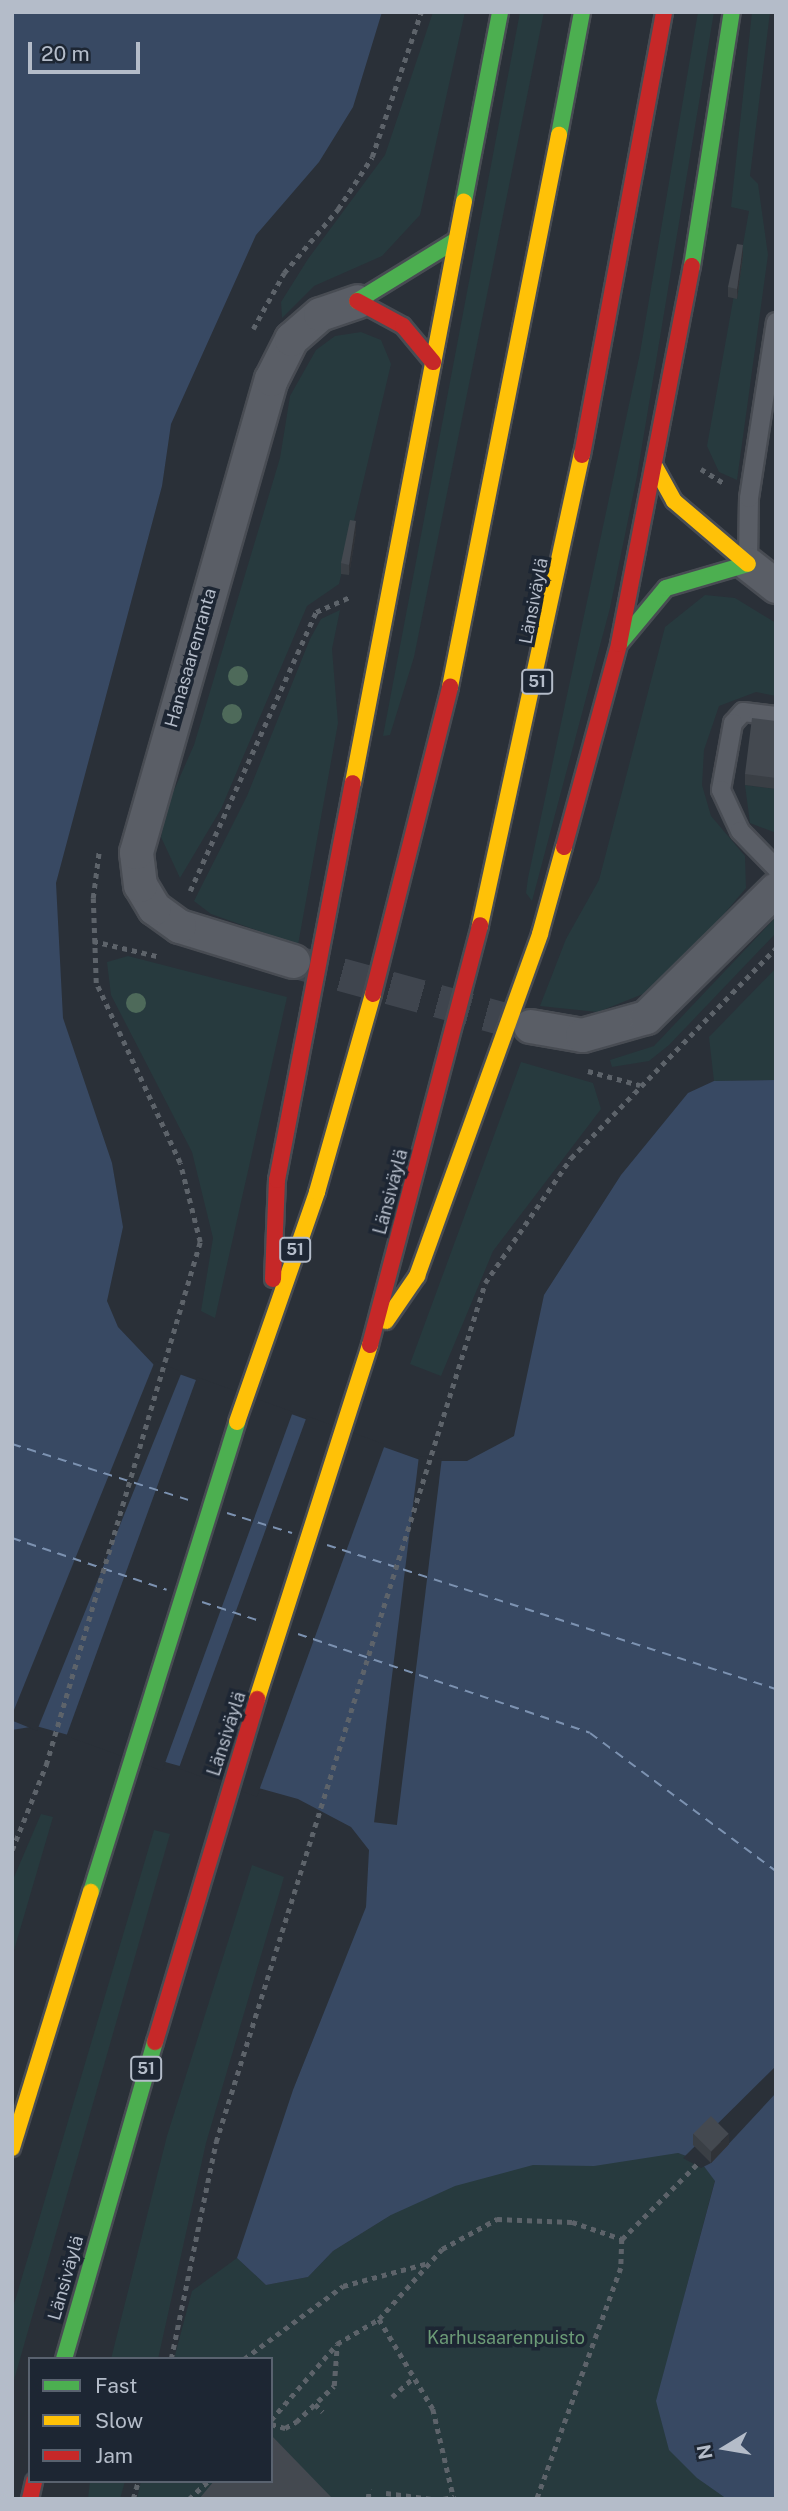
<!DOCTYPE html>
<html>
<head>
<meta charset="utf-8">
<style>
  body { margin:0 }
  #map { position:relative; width:788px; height:2511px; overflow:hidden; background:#2a3038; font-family:"Public Sans",sans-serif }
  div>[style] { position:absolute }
  .green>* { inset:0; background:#273a3e }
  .water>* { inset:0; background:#384963 }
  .pier>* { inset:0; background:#2a3038; transform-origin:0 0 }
  .ferry>* { height:2px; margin-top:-1px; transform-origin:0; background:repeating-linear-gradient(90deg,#7c92b1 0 9px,transparent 0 16px) }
  .street-tunnel>* { height:33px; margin-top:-16.5px; transform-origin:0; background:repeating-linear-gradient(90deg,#3f454e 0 33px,transparent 0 50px) }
  .path>* { height:4.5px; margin-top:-2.25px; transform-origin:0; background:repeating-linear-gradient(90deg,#5d636a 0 5px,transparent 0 10px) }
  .roads { filter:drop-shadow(2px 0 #484c53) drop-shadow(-2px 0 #484c53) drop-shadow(0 2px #484c53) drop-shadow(0 -2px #484c53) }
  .lane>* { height:18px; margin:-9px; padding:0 9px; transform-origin:9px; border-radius:9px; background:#5a5e66 }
  .street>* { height:33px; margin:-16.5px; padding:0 16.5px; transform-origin:16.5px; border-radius:16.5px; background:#5a5e66 }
  .fast>* { height:16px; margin:-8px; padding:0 8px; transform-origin:8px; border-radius:8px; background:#4caf50 }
  .slow>* { height:16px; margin:-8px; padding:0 8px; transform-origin:8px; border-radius:8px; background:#ffc107 }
  .jam>* { height:16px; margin:-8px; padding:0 8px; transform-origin:8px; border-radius:8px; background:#c62828 }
  .trees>* { width:20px; height:20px; margin:-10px; border-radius:50%; background:#4e6a5a }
  .wall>* { inset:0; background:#3a3f45 }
  .shaded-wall>* { inset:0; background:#303338 }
  .building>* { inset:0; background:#444950; transform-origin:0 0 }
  span { translate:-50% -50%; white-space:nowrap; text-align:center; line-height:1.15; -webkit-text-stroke:7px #1d2633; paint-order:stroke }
  .shield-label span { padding:2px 5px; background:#1d2633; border:2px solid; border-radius:5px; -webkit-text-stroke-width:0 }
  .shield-label { font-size:16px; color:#b4bcc9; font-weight:700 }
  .street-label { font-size:18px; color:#b4bcc9 }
  .park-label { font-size:18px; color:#6b9a76 }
  .frame { position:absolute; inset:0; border:14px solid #b4bcc9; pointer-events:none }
  .legend { position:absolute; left:28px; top:2357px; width:245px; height:126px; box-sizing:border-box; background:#1d2633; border:2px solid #59626f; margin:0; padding:9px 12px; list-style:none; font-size:21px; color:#b4bcc9 }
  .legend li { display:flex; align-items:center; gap:14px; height:35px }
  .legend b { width:35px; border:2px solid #59626f }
  .north { position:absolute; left:690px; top:2413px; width:70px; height:70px; -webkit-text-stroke:5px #1d2633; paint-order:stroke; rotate:259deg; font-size:19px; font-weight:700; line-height:28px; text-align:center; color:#b4bcc9 }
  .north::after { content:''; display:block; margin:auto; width:24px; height:32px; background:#b4bcc9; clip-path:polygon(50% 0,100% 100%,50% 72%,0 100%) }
  .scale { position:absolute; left:28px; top:42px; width:112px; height:32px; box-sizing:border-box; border:4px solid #b4bcc9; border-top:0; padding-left:9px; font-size:21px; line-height:24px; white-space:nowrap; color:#b4bcc9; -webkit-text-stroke:5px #1d2633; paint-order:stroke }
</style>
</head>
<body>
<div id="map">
  <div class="green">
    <i style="clip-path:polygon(433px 12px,465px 12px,420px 215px,382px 256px,314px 286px,282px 318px,281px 302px,308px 259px,385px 155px)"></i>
    <i style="clip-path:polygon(520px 12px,544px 12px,414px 657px,390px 735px,383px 736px)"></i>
    <i style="clip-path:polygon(698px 12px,714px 12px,637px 476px,610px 608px,532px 901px,526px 893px,528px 878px,640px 353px)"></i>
    <i style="clip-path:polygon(752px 12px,770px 12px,750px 176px,758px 184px,768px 255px,737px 480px,719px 472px,707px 446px,749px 211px,731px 207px)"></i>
    <i style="clip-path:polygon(361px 332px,381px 340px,391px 364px,339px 584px,307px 606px,221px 809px,180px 878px,161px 837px,167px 806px,194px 745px,280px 458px,290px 396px,316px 350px,335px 336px)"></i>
    <i style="clip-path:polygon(705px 595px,735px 598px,776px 623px,776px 696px,756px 692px,719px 706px,704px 750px,702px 785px,711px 816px,745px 856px,746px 888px,687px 958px,648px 992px,598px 1012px,540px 1006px,566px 939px,599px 880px,665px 627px)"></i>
    <i style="clip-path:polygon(340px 610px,332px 649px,338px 723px,298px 945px,211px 914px,194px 901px,247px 796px,310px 639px,321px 619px)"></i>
    <i style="clip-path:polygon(745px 785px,776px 789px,776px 833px,750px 823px)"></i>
    <i style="clip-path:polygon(776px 917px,776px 933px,669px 1045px,649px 1061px,612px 1067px,610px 1060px,654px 1046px)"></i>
    <i style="clip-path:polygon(128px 956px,287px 997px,215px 1318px,201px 1311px,213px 1238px,192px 1152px,111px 995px,107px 962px)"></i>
    <i style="clip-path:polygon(776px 968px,776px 1080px,714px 1081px,709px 1037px)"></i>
    <i style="clip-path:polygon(521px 1062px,593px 1083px,601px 1109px,493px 1251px,441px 1376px,410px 1364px)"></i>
    <i style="clip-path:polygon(41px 1814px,53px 1817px,12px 1957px,12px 1882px)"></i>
    <i style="clip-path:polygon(154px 1830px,170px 1834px,12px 2387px,12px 2311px)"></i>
    <i style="clip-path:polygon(252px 1865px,284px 1877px,206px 2143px,158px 2359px,111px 2359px,167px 2136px)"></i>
    <i style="clip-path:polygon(678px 2153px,700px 2161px,715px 2180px,685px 2293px,776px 2499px,137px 2499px,141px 2481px,271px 2481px,271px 2359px,174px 2359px,192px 2291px,237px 2258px,266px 2285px,308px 2277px,333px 2251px,391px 2215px,392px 2162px)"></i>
    <i style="clip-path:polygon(90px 2481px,125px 2481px,120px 2499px,88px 2499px)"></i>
  </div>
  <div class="water">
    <i style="clip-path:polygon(12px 12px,382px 12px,353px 107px,319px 162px,256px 235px,171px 424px,162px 486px,56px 883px,63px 1018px,112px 1163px,123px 1227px,107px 1301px,118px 1327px,154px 1365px,423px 1461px,467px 1461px,514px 1436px,544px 1295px,621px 1175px,688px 1093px,714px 1081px,776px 1080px,776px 2499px,727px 2499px,697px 2478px,669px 2450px,656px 2401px,715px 2181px,700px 2161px,678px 2153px,594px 2166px,533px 2165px,455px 2186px,391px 2215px,333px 2251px,308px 2277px,266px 2285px,237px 2258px,293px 2090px,366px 1907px,369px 1850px,351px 1827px,298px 1799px,36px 1726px,12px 1730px)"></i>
  </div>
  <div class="pier">
    <i style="left:155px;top:1361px;width:29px;height:387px;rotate:22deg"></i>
    <i style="left:197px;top:1377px;width:102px;height:382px;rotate:20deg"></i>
    <i style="left:307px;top:1416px;width:83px;height:375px;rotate:20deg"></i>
    <i style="left:419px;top:1456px;width:23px;height:369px;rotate:7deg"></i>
    <i style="clip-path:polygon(776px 2066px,776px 2093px,711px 2163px,701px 2168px,683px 2158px)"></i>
  </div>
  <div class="ferry">
    <i style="left:12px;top:1444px;width:189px;rotate:17.6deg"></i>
    <i style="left:227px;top:1513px;width:68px;rotate:17.1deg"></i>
    <i style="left:12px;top:1538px;width:163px;rotate:18.5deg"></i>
    <i style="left:327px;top:1545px;width:472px;rotate:17.8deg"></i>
    <i style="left:202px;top:1602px;width:64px;rotate:18.2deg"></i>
    <i style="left:298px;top:1634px;width:308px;rotate:18.7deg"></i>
    <i style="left:590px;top:1733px;width:232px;rotate:36.6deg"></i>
  </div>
  <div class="street-tunnel">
    <i style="left:293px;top:961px;width:246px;rotate:15.3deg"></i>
  </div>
  <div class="path">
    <i style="left:253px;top:329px;width:64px;rotate:-61deg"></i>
    <i style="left:284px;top:273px;width:84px;rotate:-49.8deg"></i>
    <i style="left:338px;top:209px;width:62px;rotate:-56.8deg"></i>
    <i style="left:372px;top:157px;width:153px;rotate:-71.3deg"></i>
    <i style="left:701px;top:469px;width:26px;rotate:32deg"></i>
    <i style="left:190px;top:891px;width:306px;rotate:-65.7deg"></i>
    <i style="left:316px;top:612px;width:37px;rotate:-24deg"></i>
    <i style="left:93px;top:941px;width:66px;rotate:13.2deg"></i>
    <i style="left:588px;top:1071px;width:54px;rotate:15.1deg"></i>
    <i style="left:12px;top:1850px;width:92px;rotate:-68.2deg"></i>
    <i style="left:46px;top:1765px;width:545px;rotate:-73.59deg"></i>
    <i style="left:200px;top:1242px;width:81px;rotate:-104.2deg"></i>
    <i style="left:180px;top:1163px;width:199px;rotate:-115deg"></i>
    <i style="left:96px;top:983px;width:85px;rotate:-92deg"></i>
    <i style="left:93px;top:898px;width:47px;rotate:-82.7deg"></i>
    <i style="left:622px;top:2239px;width:110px;rotate:-45deg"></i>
    <i style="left:379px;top:2319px;width:105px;rotate:59deg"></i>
    <i style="left:433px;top:2409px;width:92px;rotate:76.9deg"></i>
    <i style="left:171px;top:2359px;width:222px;rotate:-78.3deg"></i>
    <i style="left:216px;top:2142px;width:900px;rotate:-72.61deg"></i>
    <i style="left:485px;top:1283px;width:152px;rotate:-55.5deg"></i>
    <i style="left:571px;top:1158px;width:293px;rotate:-45.7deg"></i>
    <i style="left:244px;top:2359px;width:123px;rotate:-36.4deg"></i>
    <i style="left:343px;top:2286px;width:88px;rotate:-15.1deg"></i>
    <i style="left:392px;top:2397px;width:28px;rotate:-42deg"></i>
    <i style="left:315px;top:2404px;width:11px;rotate:45deg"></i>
    <i style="left:271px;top:2420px;width:101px;rotate:-49deg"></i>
    <i style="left:337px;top:2344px;width:49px;rotate:-30.8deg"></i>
    <i style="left:379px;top:2319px;width:94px;rotate:-48deg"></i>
    <i style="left:442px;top:2249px;width:63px;rotate:-28.6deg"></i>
    <i style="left:497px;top:2219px;width:75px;rotate:2.3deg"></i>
    <i style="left:572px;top:2222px;width:53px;rotate:18.8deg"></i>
    <i style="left:622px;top:2239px;width:29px;rotate:92deg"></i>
    <i style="left:621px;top:2268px;width:246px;rotate:110deg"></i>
    <i style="left:271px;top:2424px;width:15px;rotate:16deg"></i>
    <i style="left:285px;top:2428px;width:13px;rotate:-29deg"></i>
    <i style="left:296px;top:2422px;width:52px;rotate:-43.5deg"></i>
    <i style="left:334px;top:2386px;width:41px;rotate:-85.8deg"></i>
    <i style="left:386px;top:2493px;width:46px;rotate:7.4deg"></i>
    <i style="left:133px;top:2499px;width:19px;rotate:-74deg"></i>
    <i style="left:189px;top:2499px;width:26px;rotate:-43deg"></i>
    <i style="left:368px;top:2499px;width:10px;rotate:-84deg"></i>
    <i style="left:443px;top:2499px;width:11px;rotate:-10deg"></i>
  </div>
  <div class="roads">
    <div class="lane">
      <i style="left:748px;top:561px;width:63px;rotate:-89.1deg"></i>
      <i style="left:749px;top:498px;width:178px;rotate:-81.3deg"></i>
      <i style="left:776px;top:716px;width:33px;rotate:-173deg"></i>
      <i style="left:743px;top:712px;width:15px;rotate:132deg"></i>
      <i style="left:733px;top:723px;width:68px;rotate:100.2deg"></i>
      <i style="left:721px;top:790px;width:45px;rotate:65.1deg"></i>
      <i style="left:740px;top:831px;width:52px;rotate:45.8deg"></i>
    </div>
    <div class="street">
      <i style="left:748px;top:564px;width:36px;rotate:38deg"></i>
      <i style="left:293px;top:961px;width:119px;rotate:-162.9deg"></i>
      <i style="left:179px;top:926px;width:31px;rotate:-144deg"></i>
      <i style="left:154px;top:908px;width:27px;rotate:-121deg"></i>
      <i style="left:140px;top:885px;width:33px;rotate:-97deg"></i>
      <i style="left:136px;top:852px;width:492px;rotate:-74.1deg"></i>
      <i style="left:271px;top:379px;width:45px;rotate:-63.4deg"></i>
      <i style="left:291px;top:339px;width:38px;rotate:-41deg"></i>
      <i style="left:320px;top:314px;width:39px;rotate:-19deg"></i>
      <i style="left:530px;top:1026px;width:53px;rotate:9.8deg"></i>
      <i style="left:582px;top:1035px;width:66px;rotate:-15.7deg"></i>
      <i style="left:646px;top:1017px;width:182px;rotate:-44.6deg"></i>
    </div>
    <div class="fast">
      <i style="left:559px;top:135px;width:125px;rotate:-79.4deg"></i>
      <i style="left:464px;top:201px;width:192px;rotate:-79.2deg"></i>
      <i style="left:692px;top:266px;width:257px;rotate:-81.1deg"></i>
      <i style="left:357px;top:301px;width:116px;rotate:-31.6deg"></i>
      <i style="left:621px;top:642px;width:70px;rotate:-50.2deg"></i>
      <i style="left:666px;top:588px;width:85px;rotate:-16.3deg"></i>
      <i style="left:91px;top:1892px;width:492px;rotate:-72.7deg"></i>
      <i style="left:64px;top:2359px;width:330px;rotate:-74deg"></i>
    </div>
    <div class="slow">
      <i style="left:654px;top:465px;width:41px;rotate:60.9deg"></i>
      <i style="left:674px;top:501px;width:97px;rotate:40.4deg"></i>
      <i style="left:450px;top:687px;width:563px;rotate:-78.83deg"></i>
      <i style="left:353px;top:783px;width:592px;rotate:-79.2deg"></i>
      <i style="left:480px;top:925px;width:481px;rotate:-77.8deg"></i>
      <i style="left:386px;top:1321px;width:55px;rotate:-55.4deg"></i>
      <i style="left:417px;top:1276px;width:363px;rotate:-70.2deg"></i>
      <i style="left:540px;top:934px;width:90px;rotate:-74.6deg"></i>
      <i style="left:237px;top:1422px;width:244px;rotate:-70.8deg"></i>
      <i style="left:317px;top:1192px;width:206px;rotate:-74.2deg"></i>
      <i style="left:257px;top:1699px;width:372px;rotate:-72.3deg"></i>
      <i style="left:12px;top:2148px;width:268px;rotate:-72.9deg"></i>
    </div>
    <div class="jam">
      <i style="left:357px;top:301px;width:52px;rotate:28.5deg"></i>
      <i style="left:403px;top:326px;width:47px;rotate:50.2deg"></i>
      <i style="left:582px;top:455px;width:451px;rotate:-79.5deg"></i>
      <i style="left:564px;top:847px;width:210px;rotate:-74.8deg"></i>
      <i style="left:619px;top:644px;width:385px;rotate:-79.1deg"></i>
      <i style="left:373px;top:994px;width:317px;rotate:-75.9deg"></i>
      <i style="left:273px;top:1279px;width:99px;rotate:-87.7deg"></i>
      <i style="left:277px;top:1180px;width:404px;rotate:-79.2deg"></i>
      <i style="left:370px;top:1345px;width:434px;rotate:-75.3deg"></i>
      <i style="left:155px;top:2042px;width:358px;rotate:-73.4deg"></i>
      <i style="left:30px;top:2499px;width:18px;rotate:-77deg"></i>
    </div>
  </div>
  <div class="trees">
    <i style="left:238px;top:676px"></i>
    <i style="left:232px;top:714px"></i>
    <i style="left:136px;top:1003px"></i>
  </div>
  <div class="wall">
    <i style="clip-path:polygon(743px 255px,737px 299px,728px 297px,728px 287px)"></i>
    <i style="clip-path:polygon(356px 532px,349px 575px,341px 574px,341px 563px)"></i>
    <i style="clip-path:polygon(776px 721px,776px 789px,745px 785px,745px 774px)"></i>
    <i style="clip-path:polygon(693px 2134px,729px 2144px,711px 2163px,693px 2145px)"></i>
  </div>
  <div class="shaded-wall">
    <i style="clip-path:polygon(743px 245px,743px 255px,737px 299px,737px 289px)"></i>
    <i style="clip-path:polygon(356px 521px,356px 532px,349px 575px,349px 565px)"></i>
    <i style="clip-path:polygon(729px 2134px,729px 2144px,711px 2163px,711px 2152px)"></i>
  </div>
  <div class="building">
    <i style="clip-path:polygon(737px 244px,743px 245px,737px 289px,728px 287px)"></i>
    <i style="clip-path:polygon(350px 520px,356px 521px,349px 565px,341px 563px)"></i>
    <i style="clip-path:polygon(752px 718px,776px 721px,776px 778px,745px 774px)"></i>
    <i style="left:711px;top:2116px;width:25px;height:25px;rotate:45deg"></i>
    <i style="clip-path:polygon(271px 2435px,333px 2499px,199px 2499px,214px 2481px,271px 2481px)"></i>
  </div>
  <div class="shield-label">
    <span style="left:537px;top:682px">51</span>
    <span style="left:295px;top:1250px">51</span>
    <span style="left:146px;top:2069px">51</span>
  </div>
  <div class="street-label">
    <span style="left:534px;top:601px;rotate:-79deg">Länsiväylä</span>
    <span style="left:191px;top:658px;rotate:-74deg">Hanasaarenranta</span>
    <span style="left:391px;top:1192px;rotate:-75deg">Länsiväylä</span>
    <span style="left:227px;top:1734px;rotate:-72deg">Länsiväylä</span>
    <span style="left:66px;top:2278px;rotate:-74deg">Länsiväylä</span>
  </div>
  <div class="park-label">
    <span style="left:506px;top:2338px">Karhusaarenpuisto</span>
  </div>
  <div class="frame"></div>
  <ul class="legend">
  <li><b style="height:9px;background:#4caf50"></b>Fast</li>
  <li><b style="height:9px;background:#ffc107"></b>Slow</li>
  <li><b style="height:9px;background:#c62828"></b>Jam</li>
  </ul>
  <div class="north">N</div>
  <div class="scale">20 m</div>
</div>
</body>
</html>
